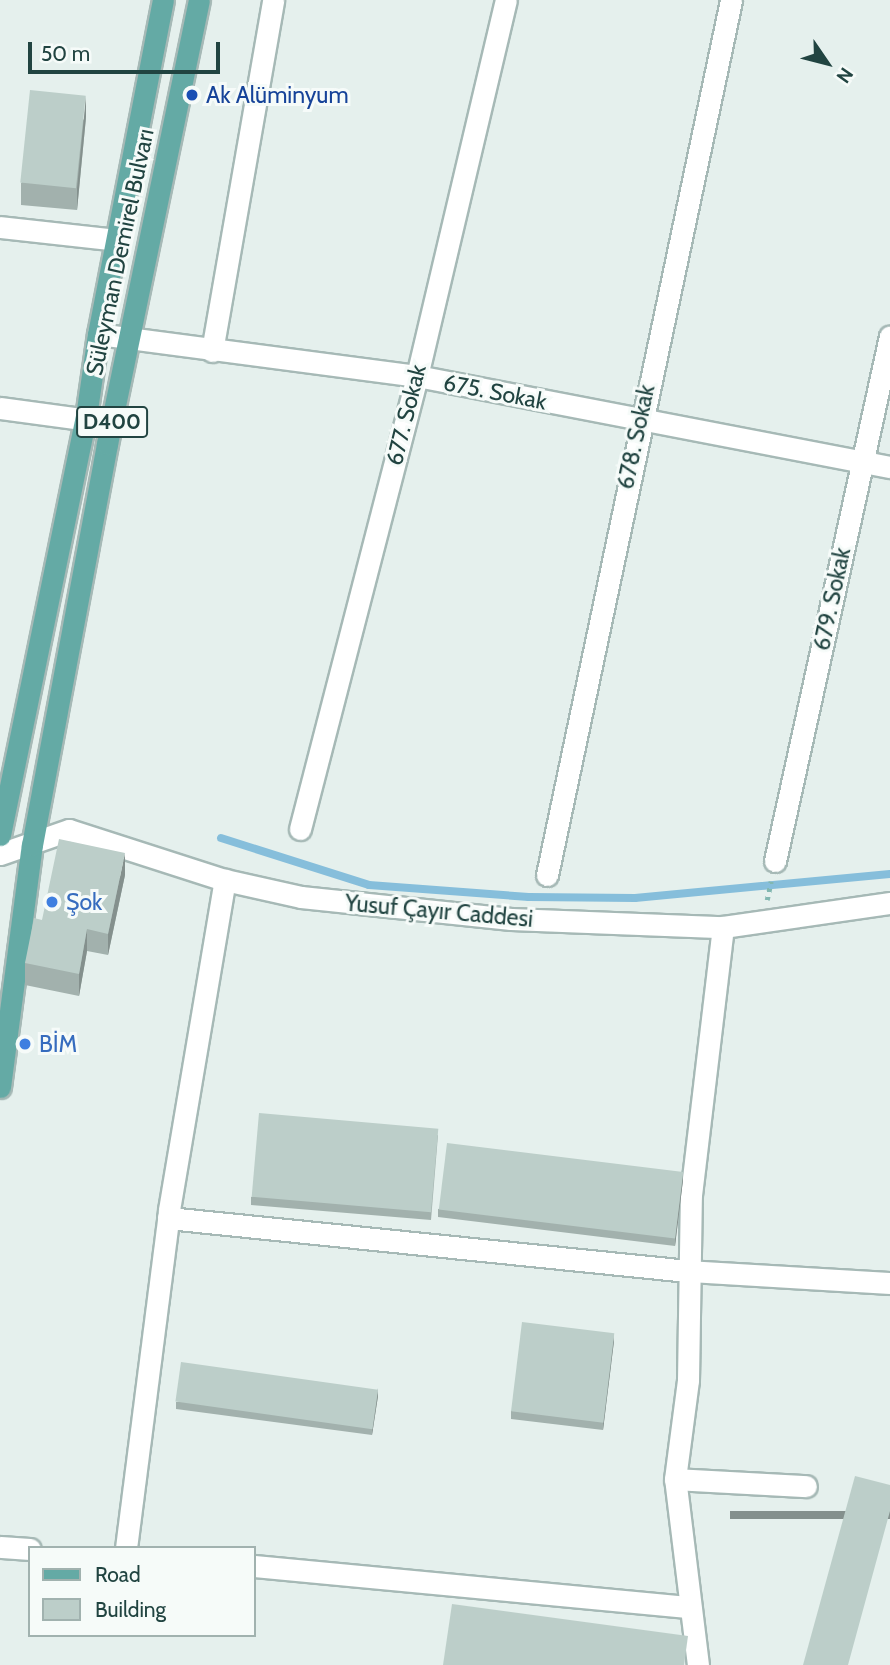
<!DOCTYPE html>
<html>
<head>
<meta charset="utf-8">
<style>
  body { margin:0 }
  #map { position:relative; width:890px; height:1665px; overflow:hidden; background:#e5f0ed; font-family:Cabin,sans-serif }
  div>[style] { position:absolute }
  .stream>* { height:8px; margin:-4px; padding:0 4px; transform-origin:4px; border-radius:4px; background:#86bedb }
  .path>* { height:4.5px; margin-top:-2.25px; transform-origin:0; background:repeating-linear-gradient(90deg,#81b7b0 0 3.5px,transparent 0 8.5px) }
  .roads { filter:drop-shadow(2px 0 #a6b9b6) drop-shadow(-2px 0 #a6b9b6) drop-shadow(0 2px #a6b9b6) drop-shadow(0 -2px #a6b9b6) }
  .minor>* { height:21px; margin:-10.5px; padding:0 10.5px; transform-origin:10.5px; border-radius:10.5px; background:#fff }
  .major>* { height:21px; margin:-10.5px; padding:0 10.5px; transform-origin:10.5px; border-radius:10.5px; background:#64aaa5 }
  .wall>* { inset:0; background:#a2b1ad }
  .shaded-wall>* { inset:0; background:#84908d; transform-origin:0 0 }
  .building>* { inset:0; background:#bccec9; transform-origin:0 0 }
  .dots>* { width:19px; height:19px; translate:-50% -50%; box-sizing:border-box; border:4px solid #f6fbf9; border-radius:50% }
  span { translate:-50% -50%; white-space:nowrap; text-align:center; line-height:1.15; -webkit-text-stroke:6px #f6fbf9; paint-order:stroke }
  .shield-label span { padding:2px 5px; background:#f6fbf9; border:2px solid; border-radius:5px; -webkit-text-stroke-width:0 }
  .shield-label { font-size:21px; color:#214441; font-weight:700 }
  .transit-label { font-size:23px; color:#164399 }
  .left { translate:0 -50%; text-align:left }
  .street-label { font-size:23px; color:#214441 }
  .shop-label { font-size:23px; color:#366cbe }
  .legend { position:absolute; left:28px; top:1546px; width:228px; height:91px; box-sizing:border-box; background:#f6fbf9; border:2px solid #a1b2af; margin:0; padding:9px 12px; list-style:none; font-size:21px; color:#214441 }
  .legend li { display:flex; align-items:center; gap:14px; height:35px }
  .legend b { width:35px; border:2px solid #a1b2af }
  .north { position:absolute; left:792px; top:28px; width:70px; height:70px; -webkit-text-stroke:5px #f6fbf9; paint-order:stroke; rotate:125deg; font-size:19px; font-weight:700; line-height:28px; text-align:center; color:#214441 }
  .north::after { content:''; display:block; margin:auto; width:24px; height:32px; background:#214441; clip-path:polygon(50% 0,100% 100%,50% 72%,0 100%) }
  .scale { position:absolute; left:28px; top:42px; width:192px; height:32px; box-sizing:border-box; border:4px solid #214441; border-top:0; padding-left:9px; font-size:21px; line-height:24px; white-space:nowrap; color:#214441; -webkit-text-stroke:5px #f6fbf9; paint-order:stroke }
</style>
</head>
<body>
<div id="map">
  <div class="stream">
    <i style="left:221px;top:838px;width:155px;rotate:17.6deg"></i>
    <i style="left:369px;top:885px;width:160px;rotate:4.3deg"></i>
    <i style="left:529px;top:897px;width:106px;rotate:0.5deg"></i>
    <i style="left:635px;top:898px;width:256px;rotate:-5.4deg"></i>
  </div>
  <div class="path">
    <i style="left:767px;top:900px;width:19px;rotate:-78deg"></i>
  </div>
  <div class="roads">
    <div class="minor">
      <i style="left:0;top:227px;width:118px;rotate:6.3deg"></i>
      <i style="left:98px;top:334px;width:322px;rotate:7.5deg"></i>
      <i style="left:417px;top:376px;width:482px;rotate:10.9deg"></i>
      <i style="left:212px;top:351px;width:356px;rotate:-80.1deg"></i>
      <i style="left:0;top:408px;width:112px;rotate:7.7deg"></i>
      <i style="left:300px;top:829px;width:468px;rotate:-75.5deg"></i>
      <i style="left:417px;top:376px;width:386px;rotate:-76.7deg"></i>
      <i style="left:0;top:854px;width:73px;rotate:-19.2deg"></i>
      <i style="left:69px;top:830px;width:164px;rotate:17.8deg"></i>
      <i style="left:225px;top:880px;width:78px;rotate:12.6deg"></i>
      <i style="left:301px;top:897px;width:211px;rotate:6deg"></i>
      <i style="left:511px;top:919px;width:212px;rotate:2.2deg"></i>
      <i style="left:723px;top:927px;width:169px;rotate:-8.2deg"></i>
      <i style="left:775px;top:861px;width:537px;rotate:-77.64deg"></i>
      <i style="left:547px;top:875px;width:894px;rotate:-78.12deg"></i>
      <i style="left:168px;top:1218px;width:523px;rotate:5.82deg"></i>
      <i style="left:688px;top:1271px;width:202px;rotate:3.4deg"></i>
      <i style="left:675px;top:1479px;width:131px;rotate:3.1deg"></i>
      <i style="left:0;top:1547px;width:30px;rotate:4deg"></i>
      <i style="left:126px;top:1548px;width:341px;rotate:-82.7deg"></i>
      <i style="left:169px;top:1210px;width:335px;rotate:-80.4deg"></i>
      <i style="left:254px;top:1566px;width:438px;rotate:5.4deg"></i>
      <i style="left:698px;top:1665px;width:187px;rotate:-97deg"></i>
      <i style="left:675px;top:1479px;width:100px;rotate:-82.5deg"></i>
      <i style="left:688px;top:1380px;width:185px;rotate:-89.1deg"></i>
      <i style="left:691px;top:1195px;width:270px;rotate:-83.2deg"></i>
    </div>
    <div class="major">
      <i style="left:0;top:835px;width:427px;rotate:-78.4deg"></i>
      <i style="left:86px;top:417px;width:84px;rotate:-81.8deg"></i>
      <i style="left:98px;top:334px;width:340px;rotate:-79deg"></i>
      <i style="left:0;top:1087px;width:244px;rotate:-82.5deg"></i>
      <i style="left:32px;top:845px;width:408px;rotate:-79.4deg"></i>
      <i style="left:107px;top:444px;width:453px;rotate:-78.3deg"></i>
    </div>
  </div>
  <div class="wall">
    <i style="clip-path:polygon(86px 117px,77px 210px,21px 205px,21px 183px)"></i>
    <i style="clip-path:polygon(125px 875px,108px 955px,87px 951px,79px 996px,25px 985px,25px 963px,42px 920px)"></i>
    <i style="clip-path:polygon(438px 1135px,431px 1220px,251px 1205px,251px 1197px)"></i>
    <i style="clip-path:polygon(683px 1180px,675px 1246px,438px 1217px,438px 1209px)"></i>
    <i style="clip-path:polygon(614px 1341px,603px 1430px,511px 1419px,511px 1411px)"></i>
    <i style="clip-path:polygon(378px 1396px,372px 1435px,176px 1409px,176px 1402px)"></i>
  </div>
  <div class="shaded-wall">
    <i style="clip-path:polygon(86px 96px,86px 117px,77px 210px,77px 188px)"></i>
    <i style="clip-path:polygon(125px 853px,125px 875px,108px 955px,108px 934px)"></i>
    <i style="clip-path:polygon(87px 929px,87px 951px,79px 996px,79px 974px)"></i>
    <i style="clip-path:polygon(683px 1172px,683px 1180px,675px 1246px,675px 1238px)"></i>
    <i style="clip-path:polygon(614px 1334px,614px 1341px,603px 1430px,603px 1423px)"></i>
    <i style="clip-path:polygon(378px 1388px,378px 1396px,372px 1435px,372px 1428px)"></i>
    <i style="left:890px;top:1511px;width:8px;height:160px;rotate:90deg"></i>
  </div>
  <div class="building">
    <i style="left:30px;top:90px;width:56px;height:93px;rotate:6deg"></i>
    <i style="clip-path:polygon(59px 839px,125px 853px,108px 934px,87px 929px,79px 974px,25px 963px,34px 918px,42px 920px)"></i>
    <i style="left:259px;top:1113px;width:180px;height:84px;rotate:5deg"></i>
    <i style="left:447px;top:1143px;width:238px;height:67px;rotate:7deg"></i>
    <i style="left:522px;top:1322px;width:93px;height:90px;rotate:7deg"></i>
    <i style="left:181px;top:1362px;width:199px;height:40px;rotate:8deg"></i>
    <i style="clip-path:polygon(855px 1476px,890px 1485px,890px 1511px,848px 1665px,803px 1665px)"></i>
    <i style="clip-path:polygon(452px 1604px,688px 1636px,684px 1665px,443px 1665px)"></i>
  </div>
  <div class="dots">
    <i style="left:192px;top:95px;background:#1a4fb4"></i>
    <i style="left:52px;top:902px;background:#3f7fe0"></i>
    <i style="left:25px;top:1044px;background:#3f7fe0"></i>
  </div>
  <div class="shield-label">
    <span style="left:112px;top:422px">D400</span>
  </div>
  <div class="transit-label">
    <span class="left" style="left:206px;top:95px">Ak Alüminyum</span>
  </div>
  <div class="street-label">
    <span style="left:120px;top:252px;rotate:-78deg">Süleyman Demirel Bulvarı</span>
    <span style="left:495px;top:392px;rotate:11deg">675. Sokak</span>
    <span style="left:406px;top:415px;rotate:-76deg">677. Sokak</span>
    <span style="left:636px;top:437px;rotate:-78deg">678. Sokak</span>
    <span style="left:832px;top:599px;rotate:-78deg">679. Sokak</span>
    <span style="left:439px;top:911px;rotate:5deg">Yusuf Çayır Caddesi</span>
  </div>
  <div class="shop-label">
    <span class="left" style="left:66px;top:902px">Şok</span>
    <span class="left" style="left:39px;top:1044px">BİM</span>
  </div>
  <ul class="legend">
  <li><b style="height:9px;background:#64aaa5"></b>Road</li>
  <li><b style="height:19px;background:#bccec9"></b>Building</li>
  </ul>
  <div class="north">N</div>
  <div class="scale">50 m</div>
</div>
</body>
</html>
